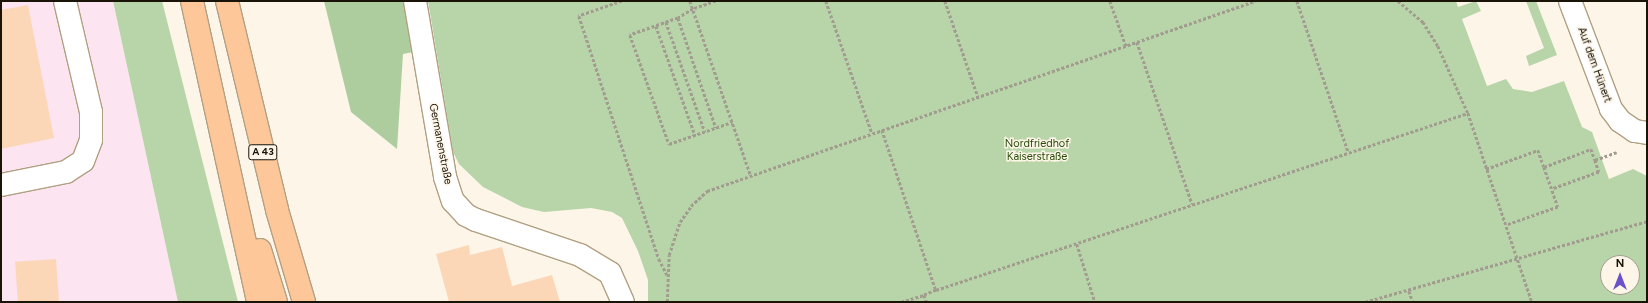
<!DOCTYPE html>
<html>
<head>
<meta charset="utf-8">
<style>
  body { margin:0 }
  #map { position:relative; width:1648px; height:303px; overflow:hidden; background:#fcf5e8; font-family:Figtree,sans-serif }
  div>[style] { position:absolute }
  .industrial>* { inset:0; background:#fce4f0 }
  .green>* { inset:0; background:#b8d5a9 }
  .forest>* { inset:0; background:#aecd9e }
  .building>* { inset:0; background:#fbd7b8; transform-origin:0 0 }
  .path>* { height:2.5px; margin-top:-1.25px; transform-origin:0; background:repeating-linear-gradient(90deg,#a29c90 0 3px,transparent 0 5px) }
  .roads { filter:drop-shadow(1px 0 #b1a083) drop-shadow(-1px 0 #b1a083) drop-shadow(0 1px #b1a083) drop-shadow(0 -1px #b1a083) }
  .minor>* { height:22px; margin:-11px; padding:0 11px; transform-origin:11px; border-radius:11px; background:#fff }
  .highway>* { height:22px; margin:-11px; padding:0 11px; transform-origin:11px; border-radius:11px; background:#fdc799 }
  span { translate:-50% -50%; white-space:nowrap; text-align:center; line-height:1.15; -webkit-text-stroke:3px #fcf5e8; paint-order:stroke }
  .shield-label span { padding:1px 3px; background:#fcf5e8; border:1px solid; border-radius:3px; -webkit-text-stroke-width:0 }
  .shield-label { font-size:10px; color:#191308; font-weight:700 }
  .street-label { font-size:11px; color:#191308 }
  .park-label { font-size:11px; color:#264c08 }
  .frame { position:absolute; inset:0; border:2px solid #191308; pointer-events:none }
  .north { position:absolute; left:1600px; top:255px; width:40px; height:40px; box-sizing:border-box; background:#fcf5e8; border:1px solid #a19b8e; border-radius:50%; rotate:0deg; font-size:11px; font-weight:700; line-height:16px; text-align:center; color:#191308 }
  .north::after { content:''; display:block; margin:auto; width:14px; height:18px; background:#6a51ca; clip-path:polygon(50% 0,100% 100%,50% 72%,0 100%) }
</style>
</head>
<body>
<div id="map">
  <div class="industrial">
    <i style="clip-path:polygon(1px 1px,113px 1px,178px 302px,1px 302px)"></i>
  </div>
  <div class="green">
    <i style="clip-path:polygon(113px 1px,162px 1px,238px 302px,178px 302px)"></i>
    <i style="clip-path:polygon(evenodd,428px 1px,1456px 1px,1458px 7px,1476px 1px,1481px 11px,1462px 19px,1487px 86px,1506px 79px,1513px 89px,1532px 92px,1564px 81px,1582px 127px,1592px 132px,1609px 179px,1633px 169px,1647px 176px,1647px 302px,648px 302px,648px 280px,638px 251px,622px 218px,612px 212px,591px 208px,544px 212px,522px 207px,483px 187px,459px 164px,453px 152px,428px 1px,1608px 263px,1632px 263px,1632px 287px,1608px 287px,1608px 263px)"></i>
    <i style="clip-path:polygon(1526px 1px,1536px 1px,1557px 55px,1529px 66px,1526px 56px,1544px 48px)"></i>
  </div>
  <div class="forest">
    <i style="clip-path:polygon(324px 1px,405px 1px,413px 52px,403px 54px,397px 149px,351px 112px)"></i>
  </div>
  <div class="building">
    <i style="clip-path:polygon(28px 5px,54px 138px,1px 149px,1px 10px)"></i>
    <i style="clip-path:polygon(469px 245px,470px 255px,502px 247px,512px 286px,552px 275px,560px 302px,449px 302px,436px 254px)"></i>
    <i style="left:56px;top:259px;width:43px;height:41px;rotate:86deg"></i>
  </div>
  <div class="path">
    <i style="left:622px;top:1px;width:46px;rotate:160.8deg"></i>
    <i style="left:579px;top:16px;width:256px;rotate:71.8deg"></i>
    <i style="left:659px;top:259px;width:18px;rotate:63deg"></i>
    <i style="left:690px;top:1px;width:185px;rotate:70.8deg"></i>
    <i style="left:716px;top:1px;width:24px;rotate:161deg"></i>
    <i style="left:693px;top:9px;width:17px;rotate:149deg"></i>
    <i style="left:678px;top:18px;width:51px;rotate:160.5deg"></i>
    <i style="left:630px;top:35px;width:116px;rotate:70.3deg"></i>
    <i style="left:669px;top:144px;width:67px;rotate:-19.2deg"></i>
    <i style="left:826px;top:1px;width:140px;rotate:70.8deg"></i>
    <i style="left:945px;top:1px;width:102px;rotate:71deg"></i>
    <i style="left:1110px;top:1px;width:48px;rotate:70.4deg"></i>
    <i style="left:1297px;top:1px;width:158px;rotate:71.2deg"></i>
    <i style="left:1398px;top:1px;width:33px;rotate:40deg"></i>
    <i style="left:1423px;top:22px;width:28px;rotate:58deg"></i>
    <i style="left:1438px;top:46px;width:73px;rotate:65.9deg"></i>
    <i style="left:678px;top:18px;width:116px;rotate:70.9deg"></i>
    <i style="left:666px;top:22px;width:117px;rotate:70.5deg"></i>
    <i style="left:656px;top:26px;width:116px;rotate:70.3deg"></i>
    <i style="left:1137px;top:42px;width:171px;rotate:71.2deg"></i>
    <i style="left:882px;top:130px;width:169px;rotate:71.4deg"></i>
    <i style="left:936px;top:290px;width:13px;rotate:157deg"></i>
    <i style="left:924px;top:295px;width:8px;rotate:67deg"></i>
    <i style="left:1595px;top:160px;width:23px;rotate:-20deg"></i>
    <i style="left:1544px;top:167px;width:50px;rotate:-21deg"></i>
    <i style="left:1591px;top:149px;width:12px;rotate:70deg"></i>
    <i style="left:1595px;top:160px;width:13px;rotate:72deg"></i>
    <i style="left:1599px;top:172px;width:50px;rotate:160.1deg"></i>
    <i style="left:1486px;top:169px;width:55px;rotate:-20.1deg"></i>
    <i style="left:1538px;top:150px;width:18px;rotate:71deg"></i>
    <i style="left:1544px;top:167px;width:42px;rotate:70.7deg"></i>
    <i style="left:1558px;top:207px;width:54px;rotate:160.6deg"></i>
    <i style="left:1077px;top:244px;width:61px;rotate:72.8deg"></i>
    <i style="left:936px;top:290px;width:561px;rotate:-18.4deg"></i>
    <i style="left:1468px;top:113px;width:200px;rotate:71.3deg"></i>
    <i style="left:1409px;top:291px;width:12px;rotate:70deg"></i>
    <i style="left:667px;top:302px;width:47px;rotate:-87.6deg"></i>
    <i style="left:669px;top:255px;width:35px;rotate:-72deg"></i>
    <i style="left:680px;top:222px;width:19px;rotate:-55deg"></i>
    <i style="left:691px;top:206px;width:22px;rotate:-43deg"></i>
    <i style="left:707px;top:191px;width:580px;rotate:-19.12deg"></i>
    <i style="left:901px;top:302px;width:24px;rotate:-17deg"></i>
    <i style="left:1365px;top:302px;width:293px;rotate:-16deg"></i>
  </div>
  <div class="roads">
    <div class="minor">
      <i style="left:415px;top:1px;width:179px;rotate:80.3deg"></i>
      <i style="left:445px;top:177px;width:25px;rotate:72deg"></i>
      <i style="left:453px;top:201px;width:19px;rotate:47deg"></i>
      <i style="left:466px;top:215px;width:11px;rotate:27deg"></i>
      <i style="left:476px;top:220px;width:110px;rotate:18.6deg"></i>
      <i style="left:580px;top:255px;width:35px;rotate:31deg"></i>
      <i style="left:610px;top:273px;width:32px;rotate:66deg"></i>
      <i style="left:1570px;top:1px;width:116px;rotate:69.2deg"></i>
      <i style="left:1611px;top:109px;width:15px;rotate:53deg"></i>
      <i style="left:1620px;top:121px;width:18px;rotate:34deg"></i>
      <i style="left:1635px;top:131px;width:12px;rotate:9deg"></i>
      <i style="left:1px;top:185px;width:66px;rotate:-11.3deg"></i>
      <i style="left:66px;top:172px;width:20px;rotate:-33deg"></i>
      <i style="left:83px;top:161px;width:22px;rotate:-69deg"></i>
      <i style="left:91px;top:140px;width:28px;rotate:-90deg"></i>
      <i style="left:91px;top:112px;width:114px;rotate:-103.2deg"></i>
    </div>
    <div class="highway">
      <i style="left:192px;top:1px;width:308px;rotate:77.6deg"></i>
      <i style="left:227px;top:1px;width:215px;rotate:76.5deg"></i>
      <i style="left:277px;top:210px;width:96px;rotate:73.6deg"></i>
      <i style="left:260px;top:250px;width:54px;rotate:72.9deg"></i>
    </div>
  </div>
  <div class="shield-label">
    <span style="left:263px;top:152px">A 43</span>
  </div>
  <div class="street-label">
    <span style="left:1594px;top:65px;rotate:70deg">Auf dem Hünert</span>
    <span style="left:440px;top:144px;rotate:79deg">Germanenstraße</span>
  </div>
  <div class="park-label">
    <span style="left:1037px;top:151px">Nordfriedhof<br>Kaiserstraße</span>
  </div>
  <div class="frame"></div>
  <div class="north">N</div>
</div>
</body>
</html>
